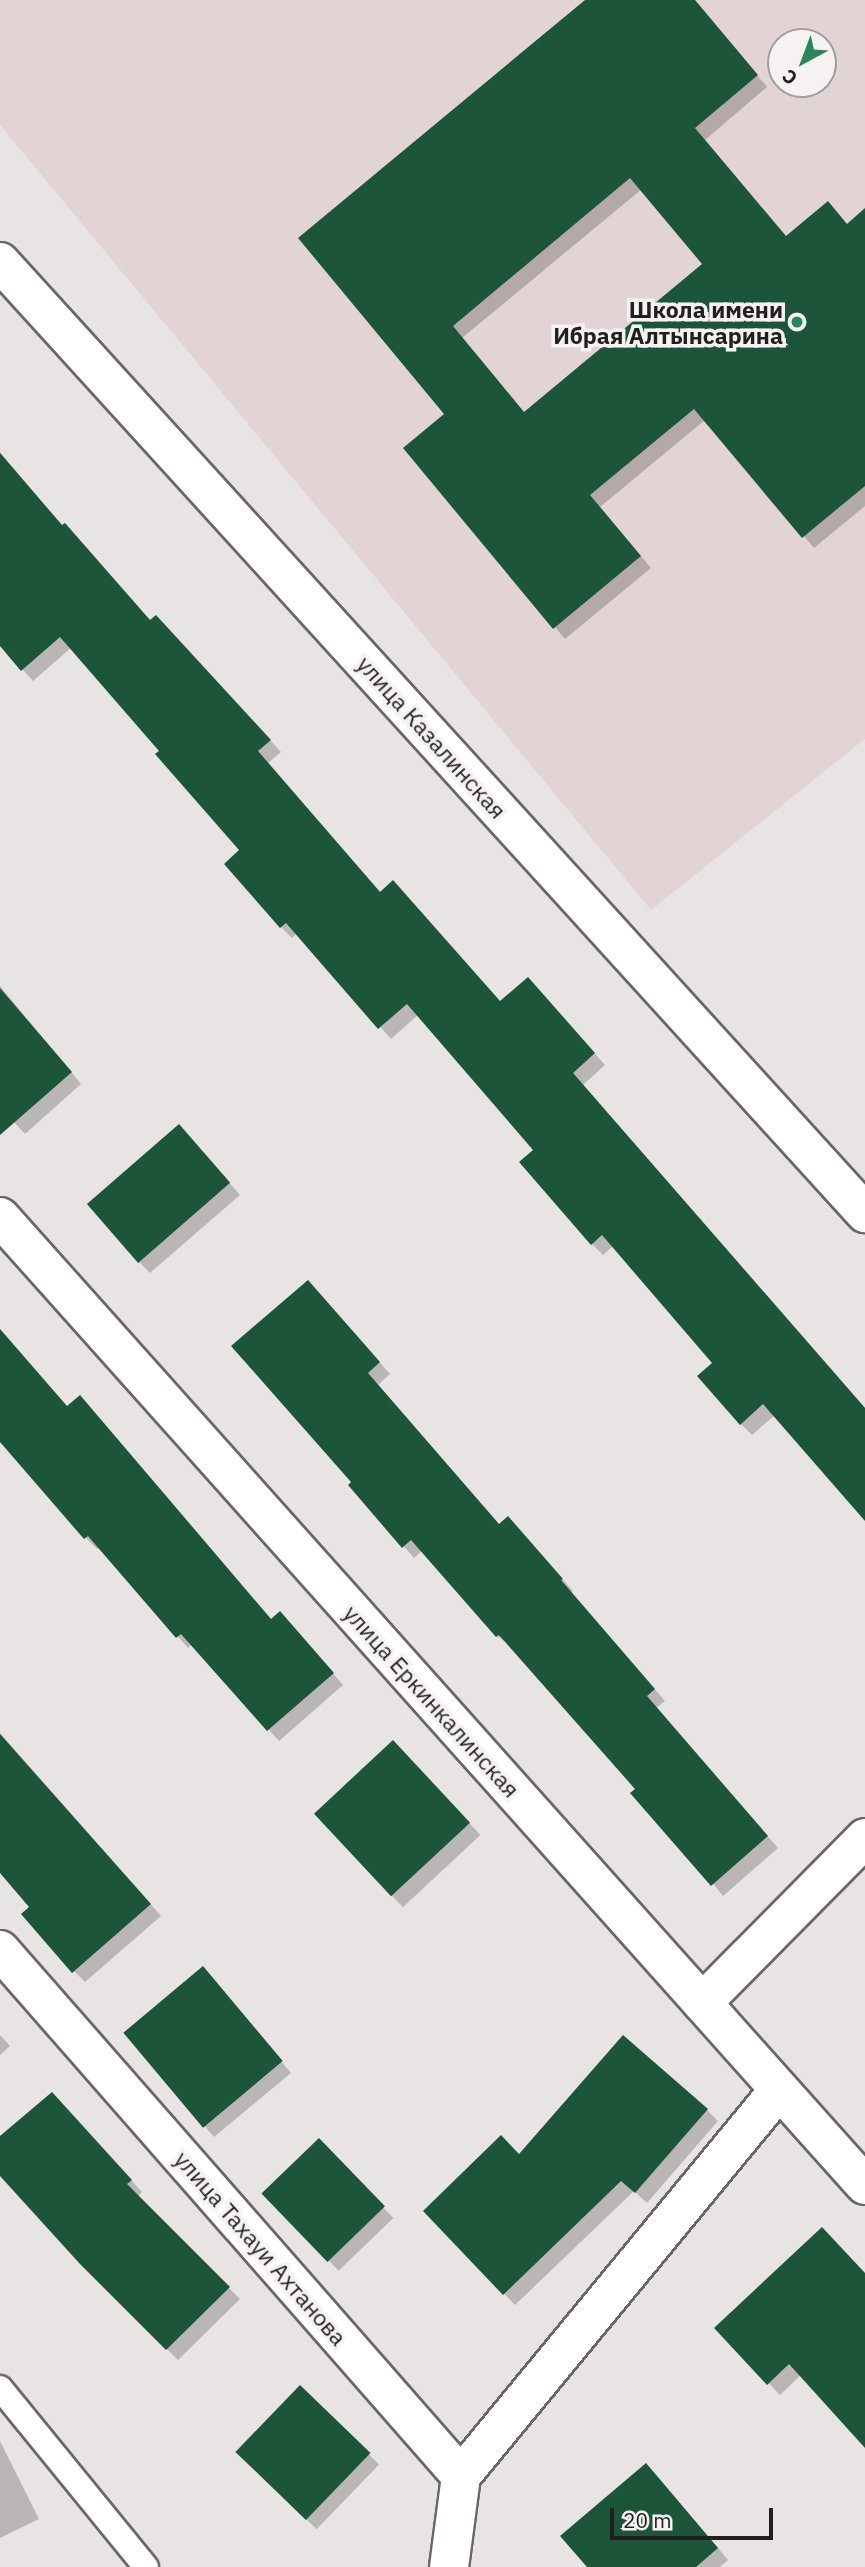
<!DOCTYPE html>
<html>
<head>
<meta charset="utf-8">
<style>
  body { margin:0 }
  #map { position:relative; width:865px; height:2567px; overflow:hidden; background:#e9e4e4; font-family:"IBM Plex Sans",sans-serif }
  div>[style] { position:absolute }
  .built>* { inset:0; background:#e2d4d4 }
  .shadow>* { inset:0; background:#0003; transform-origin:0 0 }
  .building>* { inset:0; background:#1c553a; transform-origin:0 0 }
  .roads { filter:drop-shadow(2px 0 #6b6767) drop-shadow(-2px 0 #6b6767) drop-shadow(0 2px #6b6767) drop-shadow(0 -2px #6b6767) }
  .service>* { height:24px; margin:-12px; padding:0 12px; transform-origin:12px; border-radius:12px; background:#fff }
  .minor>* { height:38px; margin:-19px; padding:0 19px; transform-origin:19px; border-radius:19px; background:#fff }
  .dots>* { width:19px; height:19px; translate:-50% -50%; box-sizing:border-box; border:4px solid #f7f2f2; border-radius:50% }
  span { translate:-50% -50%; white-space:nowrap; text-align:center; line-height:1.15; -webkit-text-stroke:7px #f7f2f2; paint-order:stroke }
  .poi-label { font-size:23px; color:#211f1f; font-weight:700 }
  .right { translate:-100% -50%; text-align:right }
  .street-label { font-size:23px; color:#211f1f }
  .north { position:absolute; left:767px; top:28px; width:70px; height:70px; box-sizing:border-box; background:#f7f2f2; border:2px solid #a19e9e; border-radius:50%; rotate:221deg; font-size:19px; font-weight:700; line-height:28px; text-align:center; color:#211f1f }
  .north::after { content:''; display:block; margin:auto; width:24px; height:32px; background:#2b865c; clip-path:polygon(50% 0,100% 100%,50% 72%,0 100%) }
  .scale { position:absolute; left:610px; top:2508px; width:163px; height:32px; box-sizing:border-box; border:4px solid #211f1f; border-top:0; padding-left:9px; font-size:21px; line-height:24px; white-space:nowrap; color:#211f1f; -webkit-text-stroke:5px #f7f2f2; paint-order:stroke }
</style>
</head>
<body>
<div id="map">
  <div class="built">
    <i style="clip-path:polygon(evenodd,0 0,865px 0,865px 739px,651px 910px,0 125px,0 0,781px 42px,823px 42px,823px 84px,781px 84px,781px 42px)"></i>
  </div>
  <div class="shadow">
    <i style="clip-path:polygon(evenodd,588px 0,695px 0,767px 87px,705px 140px,787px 238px,848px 225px,865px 211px,865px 506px,814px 548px,705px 420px,600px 507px,651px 568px,565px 639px,405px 448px,447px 414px,301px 238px,588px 0,642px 189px,704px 264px,525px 414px,462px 338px,642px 189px)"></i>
    <i style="clip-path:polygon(0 452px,63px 527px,151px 621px,167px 628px,281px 752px,268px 763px,381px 893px,500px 1003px,538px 990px,605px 1065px,583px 1085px,865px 1408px,865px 1518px,775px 1415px,752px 1435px,741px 1424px,715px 1363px,613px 1246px,603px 1255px,592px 1244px,536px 1150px,419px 1014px,391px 1039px,297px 933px,292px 938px,281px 927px,242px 851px,162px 751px,72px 647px,33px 681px,0 644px)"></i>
    <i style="clip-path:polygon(0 986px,81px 1084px,25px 1134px,0 1107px)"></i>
    <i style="clip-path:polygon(190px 1137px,240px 1195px,150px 1273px,139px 1262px)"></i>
    <i style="clip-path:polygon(318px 1293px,390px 1374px,378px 1385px,500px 1526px,519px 1530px,573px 1591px,571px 1592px,665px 1701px,656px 1708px,778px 1848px,723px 1896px,638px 1789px,510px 1645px,497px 1636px,422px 1551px,414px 1558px,350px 1485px,353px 1482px)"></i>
    <i style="clip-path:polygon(0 1329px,68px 1408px,271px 1620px,291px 1624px,343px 1685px,279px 1741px,192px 1644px,188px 1648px,99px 1547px,97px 1549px,86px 1538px,0 1440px)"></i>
    <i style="clip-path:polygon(0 1733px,161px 1916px,85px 1982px,74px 1971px,32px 1907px,0 1870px)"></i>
    <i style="left:404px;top:1753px;width:112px;height:106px;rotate:47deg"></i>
    <i style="clip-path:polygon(214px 1980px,291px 2073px,214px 2137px,125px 2034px)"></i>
    <i style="clip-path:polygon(0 2035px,10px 2046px,0 2055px)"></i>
    <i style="clip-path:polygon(63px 2106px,142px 2192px,137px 2197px,240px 2299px,178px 2360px,81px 2263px,0 2151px,0 2138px)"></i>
    <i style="clip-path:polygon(707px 2110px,718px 2121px,647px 2203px,634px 2191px,515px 2305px,425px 2211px,520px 2157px)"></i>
    <i style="left:319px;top:2141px;width:107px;height:76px;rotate:46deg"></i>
    <i style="clip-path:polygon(865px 2275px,865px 2445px,801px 2375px,780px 2395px,716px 2328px)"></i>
    <i style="left:300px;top:2388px;width:110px;height:90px;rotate:44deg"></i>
    <i style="clip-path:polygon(0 2441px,39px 2519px,0 2538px)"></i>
    <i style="clip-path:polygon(657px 2476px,728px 2560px,720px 2567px,589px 2567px)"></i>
  </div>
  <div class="building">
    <i style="clip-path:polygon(evenodd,585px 0,695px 0,758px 75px,695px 128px,786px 236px,828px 201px,847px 224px,865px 208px,865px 486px,802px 538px,694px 409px,590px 495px,641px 556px,553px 629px,403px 448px,444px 414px,298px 238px,585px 0,630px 178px,702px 264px,524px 412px,453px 326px,630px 178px)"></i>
    <i style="clip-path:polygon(0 453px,62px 525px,65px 523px,150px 620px,156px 615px,271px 740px,258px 751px,380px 892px,393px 880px,500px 1001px,528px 977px,595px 1053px,573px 1073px,865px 1408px,865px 1521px,763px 1404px,740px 1425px,697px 1376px,712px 1363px,602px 1235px,591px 1245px,519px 1162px,533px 1150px,407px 1004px,378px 1029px,286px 923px,280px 928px,224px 864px,239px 850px,155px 754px,159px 751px,60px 637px,21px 671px,0 646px)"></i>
    <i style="clip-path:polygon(0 988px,72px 1072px,0 1135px)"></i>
    <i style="left:179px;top:1124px;width:78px;height:122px;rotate:49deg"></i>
    <i style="clip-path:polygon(308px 1280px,380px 1362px,368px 1373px,499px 1524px,508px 1516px,563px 1579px,561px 1580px,655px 1689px,647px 1696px,768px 1836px,711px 1886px,630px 1793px,635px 1789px,499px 1635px,496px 1637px,411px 1540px,402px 1548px,348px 1485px,351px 1482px,231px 1346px)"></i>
    <i style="clip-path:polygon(0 1329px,67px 1406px,80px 1395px,271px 1619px,280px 1611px,334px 1673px,267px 1731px,181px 1634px,176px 1638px,88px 1536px,84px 1539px,0 1442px)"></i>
    <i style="clip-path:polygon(0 1734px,151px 1904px,72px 1973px,21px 1914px,29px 1907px,0 1873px)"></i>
    <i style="left:393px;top:1740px;width:113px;height:108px;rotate:47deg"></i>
    <i style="left:203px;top:1966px;width:124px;height:104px;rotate:50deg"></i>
    <i style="clip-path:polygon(623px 2035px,708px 2109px,635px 2193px,621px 2181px,503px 2295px,423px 2211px,501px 2135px,519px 2154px)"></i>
    <i style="clip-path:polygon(52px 2092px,132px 2180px,127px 2184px,230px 2287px,166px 2350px,80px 2264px,0 2176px,0 2136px)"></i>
    <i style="left:319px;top:2138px;width:95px;height:80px;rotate:46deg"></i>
    <i style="clip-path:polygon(822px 2227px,865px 2273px,865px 2448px,789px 2364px,767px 2385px,714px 2328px)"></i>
    <i style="left:300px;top:2385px;width:98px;height:93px;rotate:44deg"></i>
    <i style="clip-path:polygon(646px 2463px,718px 2548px,696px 2567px,587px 2567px,560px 2536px)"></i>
  </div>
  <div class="roads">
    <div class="service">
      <i style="left:0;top:2388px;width:231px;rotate:50.8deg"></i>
    </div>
    <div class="minor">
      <i style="left:0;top:262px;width:1286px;rotate:47.71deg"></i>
      <i style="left:0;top:1217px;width:1298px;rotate:48.22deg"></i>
      <i style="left:0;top:1950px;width:699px;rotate:48.77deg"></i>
      <i style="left:461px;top:2476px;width:92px;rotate:97.5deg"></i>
      <i style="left:702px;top:2003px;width:232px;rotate:-45.3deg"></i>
      <i style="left:461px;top:2476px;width:500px;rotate:-50.52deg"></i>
    </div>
  </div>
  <div class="dots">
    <i style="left:797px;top:322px;background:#2b865c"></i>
  </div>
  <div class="poi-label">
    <span class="right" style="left:783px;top:322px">Школа имени<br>Ибрая Алтынсарина</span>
  </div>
  <div class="street-label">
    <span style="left:432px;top:737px;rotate:48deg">улица Казалинская</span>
    <span style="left:432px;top:1701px;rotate:48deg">улица Еркинкалинская</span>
    <span style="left:261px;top:2248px;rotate:49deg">улица Тахауи Ахтанова</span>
  </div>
  <div class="north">С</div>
  <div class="scale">20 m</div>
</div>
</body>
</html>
